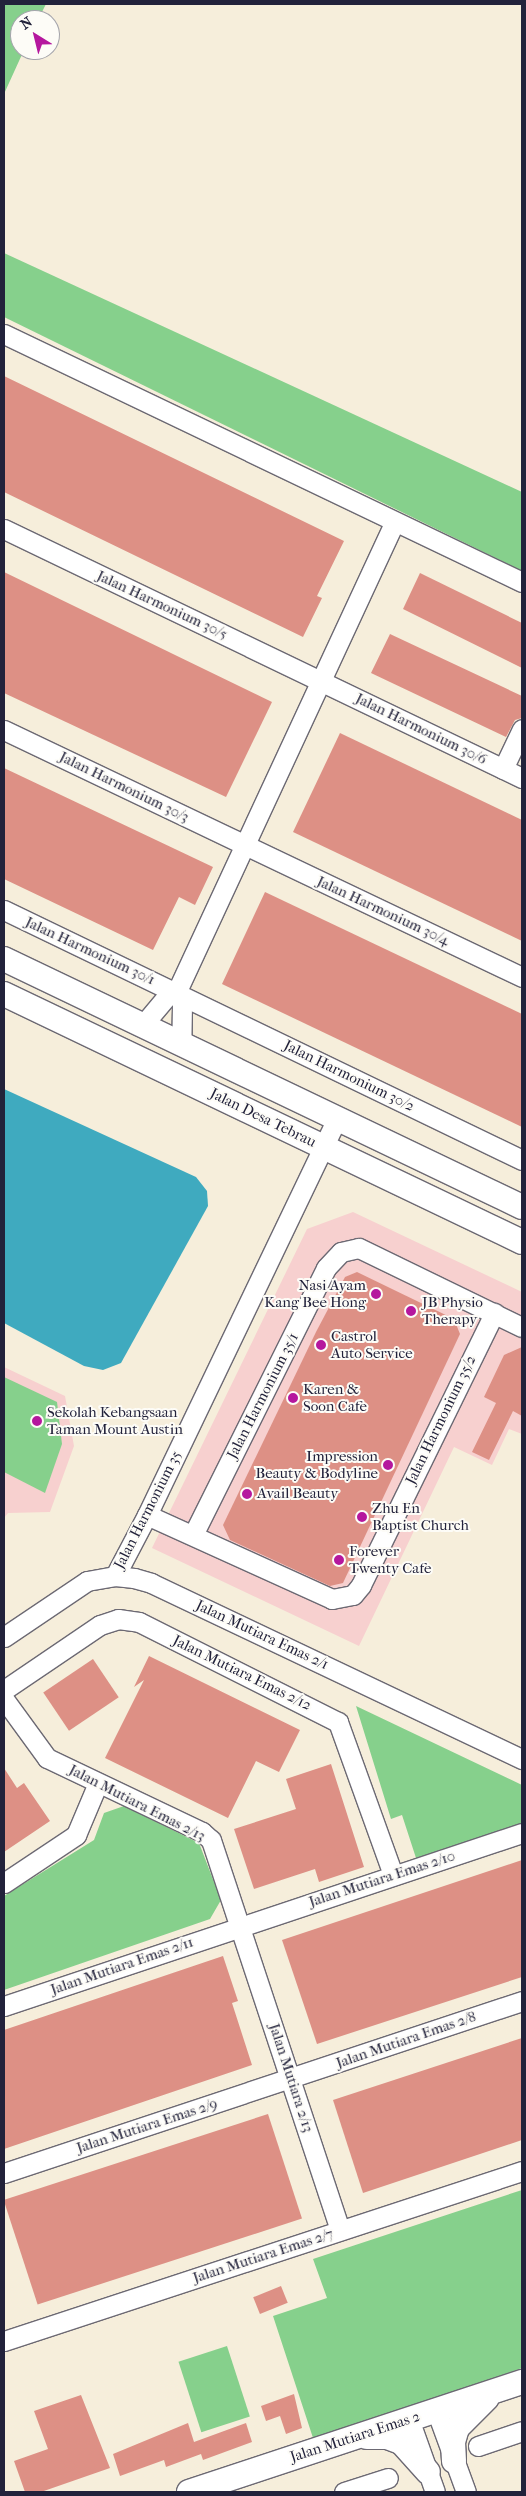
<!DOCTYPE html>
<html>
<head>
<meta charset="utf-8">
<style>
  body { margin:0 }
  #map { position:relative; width:526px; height:2496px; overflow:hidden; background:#f6eedb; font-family:"IM FELL French Canon",serif }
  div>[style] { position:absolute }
  .built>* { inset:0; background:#f7d0cf }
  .green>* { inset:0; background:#86d08c; transform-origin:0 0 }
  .water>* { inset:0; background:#3faabf }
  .building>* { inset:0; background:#dd9085; transform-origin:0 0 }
  .roads { filter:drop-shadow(1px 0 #6c6973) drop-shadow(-1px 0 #6c6973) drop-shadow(0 1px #6c6973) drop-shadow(0 -1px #6c6973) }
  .minor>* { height:19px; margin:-9.5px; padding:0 9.5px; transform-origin:9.5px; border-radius:9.5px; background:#fff }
  .tertiary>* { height:24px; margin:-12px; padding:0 12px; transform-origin:12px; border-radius:12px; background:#fff }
  .dots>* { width:14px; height:14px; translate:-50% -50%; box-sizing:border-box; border:2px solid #fdfcf7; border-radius:50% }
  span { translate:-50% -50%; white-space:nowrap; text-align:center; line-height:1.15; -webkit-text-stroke:4px #fdfcf7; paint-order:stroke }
  .street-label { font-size:15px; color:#22223b }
  .poi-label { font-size:15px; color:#22223b }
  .right { translate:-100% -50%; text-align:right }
  .left { translate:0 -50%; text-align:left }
  .frame { position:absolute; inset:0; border:5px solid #22223b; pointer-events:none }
  .north { position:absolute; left:10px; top:10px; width:50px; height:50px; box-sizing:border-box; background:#fdfcf7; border:1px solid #a5a5ac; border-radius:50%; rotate:324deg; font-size:14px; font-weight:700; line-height:20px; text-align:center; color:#22223b }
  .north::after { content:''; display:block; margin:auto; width:18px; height:22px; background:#b5179e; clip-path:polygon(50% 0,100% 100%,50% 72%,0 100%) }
</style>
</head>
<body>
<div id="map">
  <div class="built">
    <i style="clip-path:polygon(353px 1212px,522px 1292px,522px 1434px,509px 1429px,492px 1465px,454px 1447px,359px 1646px,152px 1548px,307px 1229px)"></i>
    <i style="clip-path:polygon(4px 1367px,65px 1396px,74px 1446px,50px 1512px,8px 1513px,4px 1518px)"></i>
  </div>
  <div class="green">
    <i style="clip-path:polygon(4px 4px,46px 4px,38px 20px,20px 20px,20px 50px,24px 50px,4px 94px)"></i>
    <i style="clip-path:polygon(4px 253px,522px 492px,522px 571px,4px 317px)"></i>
    <i style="clip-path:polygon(4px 1377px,57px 1402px,62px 1444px,45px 1493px,4px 1472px)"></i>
    <i style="clip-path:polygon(356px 1706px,522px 1785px,522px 1827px,416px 1858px,402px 1815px,391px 1819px)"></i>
    <i style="clip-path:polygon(124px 1806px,199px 1843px,221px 1900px,210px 1919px,4px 1990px,4px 1896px,94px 1840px,104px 1813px)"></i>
    <i style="clip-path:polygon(522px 2190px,522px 2368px,314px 2441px,273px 2316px,327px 2298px,313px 2259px)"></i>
    <i style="left:227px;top:2346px;width:74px;height:51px;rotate:72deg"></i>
  </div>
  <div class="water">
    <i style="clip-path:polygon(4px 1089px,196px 1177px,207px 1191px,208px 1206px,121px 1363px,103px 1370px,84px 1366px,4px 1323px)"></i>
  </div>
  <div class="building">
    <i style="clip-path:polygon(4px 376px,344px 541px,317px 596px,322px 598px,303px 637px,4px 492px)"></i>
    <i style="clip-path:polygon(4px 572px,272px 702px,226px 797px,4px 693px)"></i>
    <i style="clip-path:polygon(420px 573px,522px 623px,522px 668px,403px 609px)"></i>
    <i style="clip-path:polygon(390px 634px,522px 696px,522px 718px,515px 720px,506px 737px,371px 673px)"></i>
    <i style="clip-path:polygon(340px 733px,522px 820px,522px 941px,293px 832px)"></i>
    <i style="clip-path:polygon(4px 768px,213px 867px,195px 905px,179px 897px,153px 950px,4px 879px)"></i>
    <i style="clip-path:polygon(265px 892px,522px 1014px,522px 1127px,222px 984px)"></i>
    <i style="clip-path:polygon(357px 1272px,454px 1319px,460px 1334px,343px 1583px,330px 1586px,230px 1540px,223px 1525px,316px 1332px,345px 1277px)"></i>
    <i style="clip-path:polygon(522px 1347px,522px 1416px,513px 1411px,489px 1460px,472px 1452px,496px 1403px,484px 1397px,504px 1355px)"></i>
    <i style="clip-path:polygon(149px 1656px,300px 1730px,279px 1772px,256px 1761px,228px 1818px,105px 1758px,144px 1680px,134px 1687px)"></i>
    <i style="left:93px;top:1659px;width:46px;height:60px;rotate:56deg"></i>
    <i style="clip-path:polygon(331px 1764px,364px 1867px,319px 1882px,315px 1869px,254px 1889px,234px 1829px,296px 1809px,286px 1779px)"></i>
    <i style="clip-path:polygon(4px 1768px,17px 1788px,24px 1783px,50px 1821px,4px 1852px)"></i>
    <i style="clip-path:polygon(522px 1860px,522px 1977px,317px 2044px,282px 1940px)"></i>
    <i style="clip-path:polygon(223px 1956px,238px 2001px,232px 2003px,252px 2065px,4px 2149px,4px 2030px)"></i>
    <i style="clip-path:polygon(522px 2038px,522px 2140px,363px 2193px,333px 2100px)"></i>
    <i style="left:268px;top:2114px;width:110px;height:278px;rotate:72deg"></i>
    <i style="left:281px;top:2286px;width:18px;height:30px;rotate:68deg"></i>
    <i style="clip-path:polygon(294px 2394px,302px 2428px,286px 2434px,280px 2416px,266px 2421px,261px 2406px)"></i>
    <i style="clip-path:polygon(81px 2395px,110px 2468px,41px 2492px,25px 2492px,14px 2461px,48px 2449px,34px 2411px)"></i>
    <i style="clip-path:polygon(188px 2423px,194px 2442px,246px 2423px,252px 2442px,203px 2460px,201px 2454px,166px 2467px,164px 2460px,120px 2476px,113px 2454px)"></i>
  </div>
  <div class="roads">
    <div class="minor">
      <i style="left:4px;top:334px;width:574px;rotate:25.58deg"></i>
      <i style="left:4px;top:529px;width:575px;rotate:25.67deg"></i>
      <i style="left:4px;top:730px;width:574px;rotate:25.49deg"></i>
      <i style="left:503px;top:769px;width:44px;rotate:-64.6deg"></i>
      <i style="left:4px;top:910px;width:575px;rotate:25.76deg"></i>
      <i style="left:177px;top:991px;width:14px;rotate:69deg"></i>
      <i style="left:182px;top:1004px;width:39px;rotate:91deg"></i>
      <i style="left:142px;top:1026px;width:38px;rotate:-50deg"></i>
      <i style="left:166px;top:997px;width:13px;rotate:-29deg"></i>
      <i style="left:177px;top:991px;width:516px;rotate:-65.12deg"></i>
      <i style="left:147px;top:1515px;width:203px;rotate:24.4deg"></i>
      <i style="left:332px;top:1599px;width:21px;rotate:-11deg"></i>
      <i style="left:353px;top:1595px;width:13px;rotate:-51deg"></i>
      <i style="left:361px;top:1585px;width:303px;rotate:-63.9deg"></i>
      <i style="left:193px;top:1535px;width:298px;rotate:-63.5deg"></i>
      <i style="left:326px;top:1268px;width:22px;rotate:-47deg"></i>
      <i style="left:341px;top:1252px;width:18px;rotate:-13deg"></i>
      <i style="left:359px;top:1248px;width:181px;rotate:25.9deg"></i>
      <i style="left:115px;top:1576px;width:69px;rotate:-62.3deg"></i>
      <i style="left:147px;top:1515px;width:440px;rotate:-64.4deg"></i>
      <i style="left:4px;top:1637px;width:100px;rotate:-34deg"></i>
      <i style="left:87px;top:1581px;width:28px;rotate:-10deg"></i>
      <i style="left:115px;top:1576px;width:19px;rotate:6deg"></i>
      <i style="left:134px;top:1578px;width:18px;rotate:16deg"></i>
      <i style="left:151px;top:1583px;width:411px;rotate:25.4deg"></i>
      <i style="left:4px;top:1690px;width:116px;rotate:-34.1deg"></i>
      <i style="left:100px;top:1625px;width:19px;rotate:-18deg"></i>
      <i style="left:118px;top:1619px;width:21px;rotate:8deg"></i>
      <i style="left:139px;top:1622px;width:223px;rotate:26.7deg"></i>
      <i style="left:338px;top:1722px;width:163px;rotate:70.2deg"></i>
      <i style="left:4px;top:1699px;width:73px;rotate:53.9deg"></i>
      <i style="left:47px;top:1758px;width:172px;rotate:25.5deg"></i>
      <i style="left:202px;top:1832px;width:12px;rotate:42deg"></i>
      <i style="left:211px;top:1840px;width:411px;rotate:71.7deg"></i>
      <i style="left:4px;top:1883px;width:87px;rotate:-33.7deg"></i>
      <i style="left:76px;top:1835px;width:56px;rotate:-67.1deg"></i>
      <i style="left:4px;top:2006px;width:546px;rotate:-18.47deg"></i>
      <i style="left:4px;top:2173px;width:546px;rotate:-18.37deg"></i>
      <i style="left:4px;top:2341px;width:545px;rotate:-18.17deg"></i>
      <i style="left:436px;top:2410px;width:87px;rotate:69.9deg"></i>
      <i style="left:409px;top:2419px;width:77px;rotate:70.4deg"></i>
      <i style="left:478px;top:2446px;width:46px;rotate:-18.8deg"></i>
      <i style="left:344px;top:2492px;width:46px;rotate:-17.7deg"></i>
    </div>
    <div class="tertiary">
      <i style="left:4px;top:959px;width:574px;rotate:25.58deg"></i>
      <i style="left:4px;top:994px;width:574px;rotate:25.58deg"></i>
      <i style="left:367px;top:2437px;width:20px"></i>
      <i style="left:387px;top:2437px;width:15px;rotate:20deg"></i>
      <i style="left:401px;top:2442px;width:40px;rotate:48deg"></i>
      <i style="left:454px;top:2461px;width:19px;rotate:-93deg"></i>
      <i style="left:453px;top:2442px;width:15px;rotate:-74deg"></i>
      <i style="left:457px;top:2428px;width:42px;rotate:-45deg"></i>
      <i style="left:189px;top:2492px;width:351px;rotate:-18.3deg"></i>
    </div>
  </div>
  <div class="dots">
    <i style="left:376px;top:1294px;background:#b5179e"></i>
    <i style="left:411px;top:1311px;background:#b5179e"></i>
    <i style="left:321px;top:1345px;background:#b5179e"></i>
    <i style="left:293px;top:1398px;background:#b5179e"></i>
    <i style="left:37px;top:1421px;background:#b5179e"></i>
    <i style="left:388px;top:1465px;background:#b5179e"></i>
    <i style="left:247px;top:1494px;background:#b5179e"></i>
    <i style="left:362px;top:1517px;background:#b5179e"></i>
    <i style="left:339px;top:1560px;background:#b5179e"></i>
  </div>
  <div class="street-label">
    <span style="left:162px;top:605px;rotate:25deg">Jalan Harmonium 30/5</span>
    <span style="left:421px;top:729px;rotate:26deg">Jalan Harmonium 30/6</span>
    <span style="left:124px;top:787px;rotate:26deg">Jalan Harmonium 30/3</span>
    <span style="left:383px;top:911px;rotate:25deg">Jalan Harmonium 30/4</span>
    <span style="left:90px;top:951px;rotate:25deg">Jalan Harmonium 30/1</span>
    <span style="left:349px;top:1076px;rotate:26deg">Jalan Harmonium 30/2</span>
    <span style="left:263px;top:1118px;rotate:26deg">Jalan Desa Tebrau</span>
    <span style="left:263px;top:1396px;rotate:-63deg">Jalan Harmonium 35/1</span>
    <span style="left:441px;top:1420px;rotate:-64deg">Jalan Harmonium 35/2</span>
    <span style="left:148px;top:1510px;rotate:-63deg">Jalan Harmonium 35</span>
    <span style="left:262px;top:1635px;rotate:25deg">Jalan Mutiara Emas 2/1</span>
    <span style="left:242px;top:1673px;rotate:26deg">Jalan Mutiara Emas 2/12</span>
    <span style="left:137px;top:1803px;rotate:27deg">Jalan Mutiara Emas 2/13</span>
    <span style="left:382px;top:1879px;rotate:-18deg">Jalan Mutiara Emas 2/10</span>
    <span style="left:122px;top:1966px;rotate:-19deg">Jalan Mutiara Emas 2/11</span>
    <span style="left:406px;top:2040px;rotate:-19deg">Jalan Mutiara Emas 2/8</span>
    <span style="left:291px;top:2078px;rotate:72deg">Jalan Mutiara 2/13</span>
    <span style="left:147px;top:2126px;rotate:-18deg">Jalan Mutiara Emas 2/9</span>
    <span style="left:263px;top:2256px;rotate:-18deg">Jalan Mutiara Emas 2/7</span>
    <span style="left:355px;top:2437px;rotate:-18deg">Jalan Mutiara Emas 2</span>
  </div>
  <div class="poi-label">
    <span class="right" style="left:366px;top:1294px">Nasi Ayam<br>Kang Bee Hong</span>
    <span class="left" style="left:422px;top:1311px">JB Physio<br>Therapy</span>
    <span class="left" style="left:331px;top:1345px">Castrol<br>Auto Service</span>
    <span class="left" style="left:303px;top:1398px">Karen &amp;<br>Soon Cafe</span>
    <span class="left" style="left:47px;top:1421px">Sekolah Kebangsaan<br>Taman Mount Austin</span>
    <span class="right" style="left:378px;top:1465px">Impression<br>Beauty &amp; Bodyline</span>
    <span class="left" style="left:257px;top:1494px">Avail Beauty</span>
    <span class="left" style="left:372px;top:1517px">Zhu En<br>Baptist Church</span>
    <span class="left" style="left:349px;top:1560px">Forever<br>Twenty Cafe</span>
  </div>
  <div class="frame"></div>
  <div class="north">N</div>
</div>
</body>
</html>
